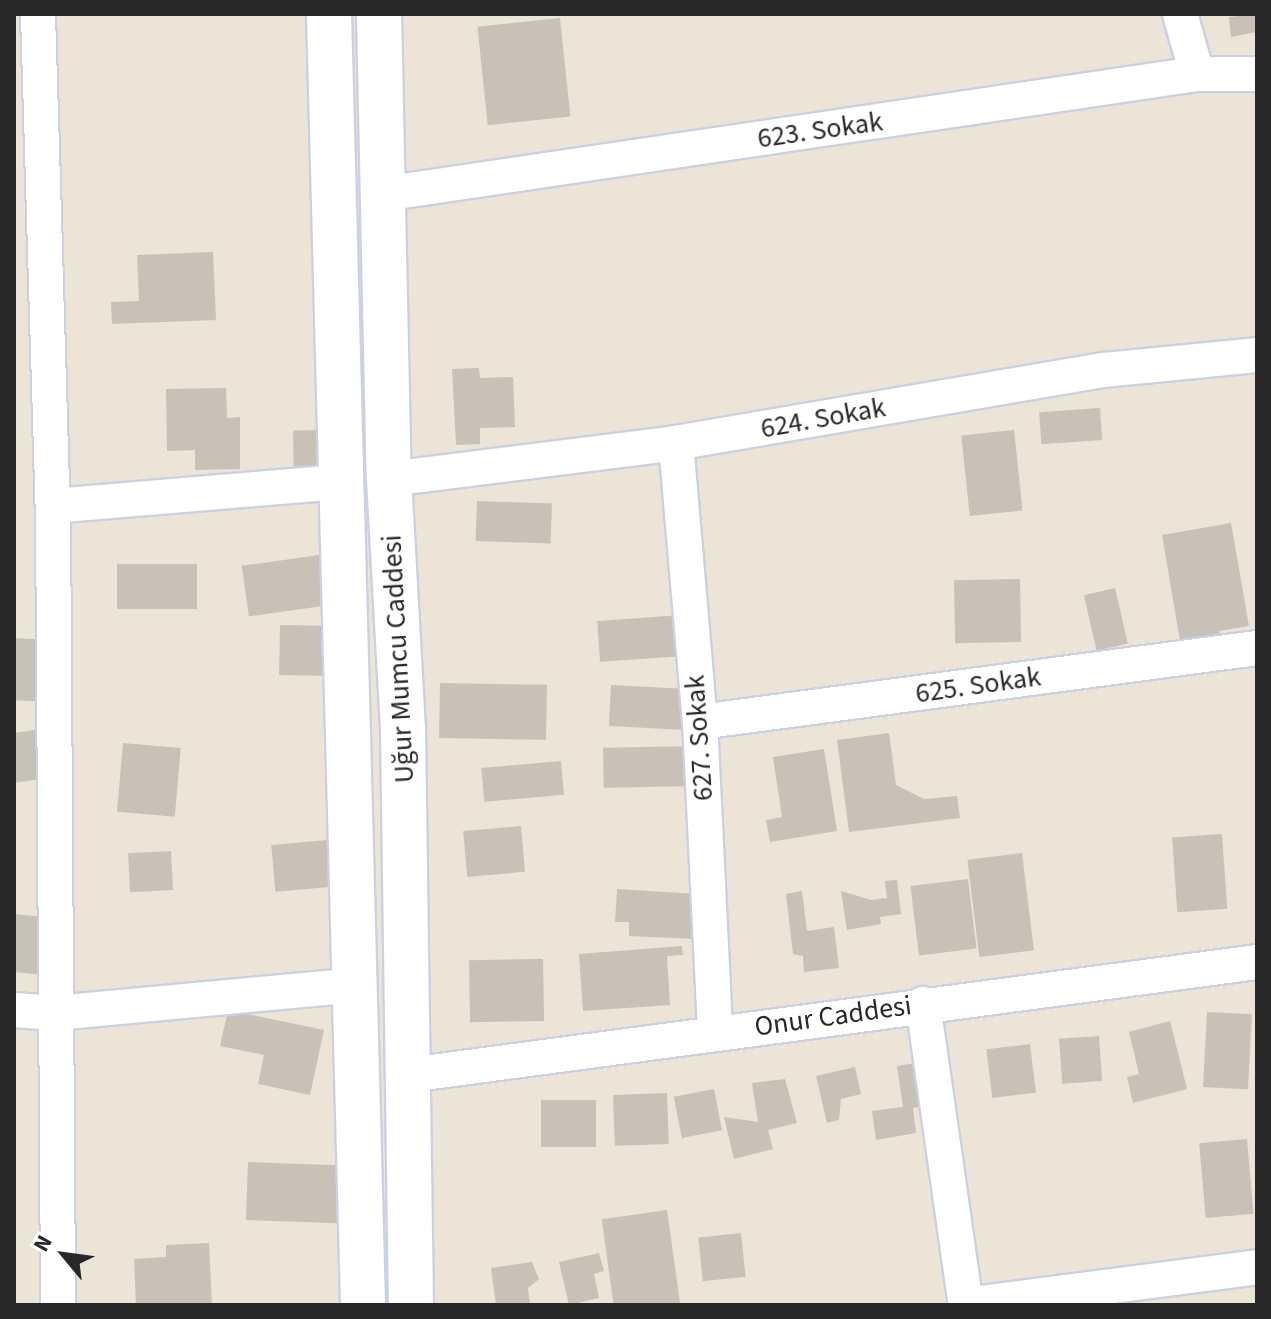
<!DOCTYPE html>
<html>
<head>
<meta charset="utf-8">
<style>
  body { margin:0 }
  #map { position:relative; width:1271px; height:1319px; overflow:hidden; background:#ece4d7; font-family:"Source Sans 3",sans-serif }
  div>[style] { position:absolute }
  .building>* { inset:0; background:#c7c1b7; transform-origin:0 0 }
  .roads { filter:drop-shadow(2px 0 #ccd0e3) drop-shadow(-2px 0 #ccd0e3) drop-shadow(0 2px #ccd0e3) drop-shadow(0 -2px #ccd0e3) }
  .street>* { height:34px; margin:-17px; padding:0 17px; transform-origin:17px; border-radius:17px; background:#fff }
  .secondary>* { height:44px; margin:-22px; padding:0 22px; transform-origin:22px; border-radius:22px; background:#fff }
  span { translate:-50% -50%; white-space:nowrap; text-align:center; line-height:1.15; -webkit-text-stroke:6px #fff; paint-order:stroke }
  .street-label { font-size:28px; color:#282828 }
  .frame { position:absolute; inset:0; border:16px solid #282828; pointer-events:none }
  .north { position:absolute; left:24px; top:1215px; width:80px; height:80px; -webkit-text-stroke:6px #fff; paint-order:stroke; rotate:299deg; font-size:22px; font-weight:700; line-height:32px; text-align:center; color:#282828 }
  .north::after { content:''; display:block; margin:auto; width:28px; height:36px; background:#282828; clip-path:polygon(50% 0,100% 100%,50% 72%,0 100%) }
</style>
</head>
<body>
<div id="map">
  <div class="building">
    <i style="clip-path:polygon(1257px 14px,1257px 32px,1231px 37px,1229px 17px)"></i>
    <i style="left:560px;top:18px;width:99px;height:83px;rotate:84deg"></i>
    <i style="clip-path:polygon(213px 252px,216px 320px,112px 324px,111px 302px,139px 301px,137px 255px)"></i>
    <i style="clip-path:polygon(479px 368px,480px 378px,513px 377px,515px 427px,480px 428px,480px 444px,456px 445px,452px 369px)"></i>
    <i style="clip-path:polygon(226px 388px,227px 418px,240px 417px,240px 469px,195px 470px,195px 450px,167px 451px,166px 389px)"></i>
    <i style="left:1100px;top:408px;width:32px;height:61px;rotate:86deg"></i>
    <i style="left:322px;top:430px;width:42px;height:29px;rotate:89deg"></i>
    <i style="left:1014px;top:430px;width:81px;height:53px;rotate:84deg"></i>
    <i style="left:477px;top:501px;width:75px;height:40px;rotate:2deg"></i>
    <i style="clip-path:polygon(1231px 523px,1249px 626px,1219px 631px,1221px 639px,1181px 647px,1162px 535px)"></i>
    <i style="left:319px;top:555px;width:51px;height:78px;rotate:82deg"></i>
    <i style="left:197px;top:564px;width:45px;height:80px;rotate:90deg"></i>
    <i style="left:1020px;top:579px;width:63px;height:66px;rotate:89deg"></i>
    <i style="left:1115px;top:588px;width:57px;height:32px;rotate:77deg"></i>
    <i style="left:682px;top:615px;width:41px;height:85px;rotate:86deg"></i>
    <i style="left:280px;top:625px;width:59px;height:50px;rotate:1deg"></i>
    <i style="left:14px;top:638px;width:33px;height:62px;rotate:3deg"></i>
    <i style="left:440px;top:683px;width:107px;height:55px;rotate:1deg"></i>
    <i style="left:611px;top:685px;width:82px;height:41px;rotate:3deg"></i>
    <i style="clip-path:polygon(35px 730px,41px 779px,14px 783px,14px 733px)"></i>
    <i style="clip-path:polygon(889px 733px,896px 785px,924px 799px,957px 796px,960px 818px,849px 832px,837px 740px)"></i>
    <i style="left:123px;top:743px;width:58px;height:69px;rotate:5deg"></i>
    <i style="left:698px;top:746px;width:40px;height:95px;rotate:89deg"></i>
    <i style="clip-path:polygon(824px 749px,837px 831px,770px 842px,766px 820px,782px 817px,773px 757px)"></i>
    <i style="left:561px;top:761px;width:34px;height:80px;rotate:85deg"></i>
    <i style="left:521px;top:826px;width:46px;height:58px;rotate:85deg"></i>
    <i style="left:1222px;top:834px;width:75px;height:50px;rotate:86deg"></i>
    <i style="left:339px;top:839px;width:47px;height:68px;rotate:85deg"></i>
    <i style="left:171px;top:851px;width:39px;height:43px;rotate:87deg"></i>
    <i style="left:1022px;top:853px;width:98px;height:55px;rotate:83deg"></i>
    <i style="left:968px;top:879px;width:70px;height:58px;rotate:83deg"></i>
    <i style="clip-path:polygon(897px 880px,901px 914px,880px 917px,881px 924px,847px 930px,841px 891px,871px 900px,887px 898px,885px 881px)"></i>
    <i style="clip-path:polygon(617px 889px,698px 894px,696px 939px,629px 936px,629px 922px,615px 922px)"></i>
    <i style="clip-path:polygon(802px 891px,807px 931px,834px 927px,839px 968px,804px 972px,803px 956px,793px 954px,786px 894px)"></i>
    <i style="clip-path:polygon(14px 914px,51px 918px,45px 975px,14px 972px)"></i>
    <i style="clip-path:polygon(682px 946px,683px 955px,667px 956px,670px 1005px,583px 1011px,579px 954px)"></i>
    <i style="left:543px;top:959px;width:62px;height:74px;rotate:89deg"></i>
    <i style="clip-path:polygon(228px 1010px,324px 1030px,310px 1095px,258px 1084px,264px 1055px,220px 1046px)"></i>
    <i style="left:1207px;top:1012px;width:45px;height:75px;rotate:3deg"></i>
    <i style="clip-path:polygon(1170px 1021px,1187px 1089px,1133px 1103px,1127px 1077px,1139px 1074px,1129px 1032px)"></i>
    <i style="left:1099px;top:1036px;width:45px;height:40px;rotate:86deg"></i>
    <i style="left:1030px;top:1044px;width:49px;height:44px;rotate:83deg"></i>
    <i style="clip-path:polygon(929px 1061px,936px 1104px,913px 1108px,916px 1133px,876px 1140px,872px 1111px,903px 1107px,897px 1066px)"></i>
    <i style="clip-path:polygon(855px 1067px,861px 1094px,841px 1099px,839px 1120px,827px 1123px,816px 1076px)"></i>
    <i style="clip-path:polygon(785px 1079px,797px 1123px,768px 1130px,773px 1149px,734px 1159px,724px 1117px,758px 1122px,752px 1083px)"></i>
    <i style="left:714px;top:1089px;width:42px;height:41px;rotate:79deg"></i>
    <i style="left:667px;top:1093px;width:51px;height:54px;rotate:88deg"></i>
    <i style="left:596px;top:1100px;width:47px;height:55px;rotate:90deg"></i>
    <i style="left:1247px;top:1139px;width:75px;height:48px;rotate:85deg"></i>
    <i style="left:248px;top:1162px;width:105px;height:58px;rotate:2deg"></i>
    <i style="left:667px;top:1210px;width:96px;height:66px;rotate:82deg"></i>
    <i style="left:741px;top:1233px;width:44px;height:43px;rotate:84deg"></i>
    <i style="clip-path:polygon(209px 1243px,212px 1305px,136px 1305px,134px 1259px,166px 1257px,166px 1245px)"></i>
    <i style="clip-path:polygon(599px 1253px,604px 1271px,594px 1274px,599px 1298px,569px 1305px,559px 1262px)"></i>
    <i style="clip-path:polygon(532px 1262px,539px 1279px,528px 1288px,530px 1305px,496px 1305px,491px 1268px)"></i>
  </div>
  <div class="roads">
    <div class="street">
      <i style="left:38px;top:14px;width:492px;rotate:88.3deg"></i>
      <i style="left:53px;top:506px;width:799px;rotate:89.64deg"></i>
      <i style="left:1180px;top:14px;width:62px;rotate:74.2deg"></i>
      <i style="left:383px;top:194px;width:823px;rotate:-8.39deg"></i>
      <i style="left:1197px;top:74px;width:60px"></i>
      <i style="left:676px;top:443px;width:280px;rotate:85.1deg"></i>
      <i style="left:700px;top:722px;width:310px;rotate:87.2deg"></i>
      <i style="left:389px;top:479px;width:289px;rotate:-7.1deg"></i>
      <i style="left:676px;top:443px;width:434px;rotate:-9.7deg"></i>
      <i style="left:1104px;top:370px;width:154px;rotate:-5.6deg"></i>
      <i style="left:53px;top:506px;width:288px;rotate:-4.8deg"></i>
      <i style="left:700px;top:722px;width:562px;rotate:-7.57deg"></i>
      <i style="left:923px;top:1004px;width:304px;rotate:81.9deg"></i>
      <i style="left:14px;top:1010px;width:41px;rotate:4.2deg"></i>
      <i style="left:55px;top:1013px;width:302px;rotate:-5.3deg"></i>
      <i style="left:409px;top:1075px;width:855px;rotate:-7.59deg"></i>
      <i style="left:966px;top:1305px;width:293px;rotate:-7.4deg"></i>
    </div>
    <div class="secondary">
      <i style="left:329px;top:14px;width:1291px;rotate:88.49deg"></i>
      <i style="left:379px;top:14px;width:465px;rotate:88.8deg"></i>
      <i style="left:389px;top:479px;width:249px;rotate:86.8deg"></i>
      <i style="left:403px;top:728px;width:577px;rotate:89.21deg"></i>
    </div>
  </div>
  <div class="street-label">
    <span style="left:820px;top:130px;rotate:-8deg">623. Sokak</span>
    <span style="left:823px;top:418px;rotate:-10deg">624. Sokak</span>
    <span style="left:398px;top:659px;rotate:-93deg">Uğur Mumcu Caddesi</span>
    <span style="left:978px;top:685px;rotate:-8deg">625. Sokak</span>
    <span style="left:699px;top:738px;rotate:-94deg">627. Sokak</span>
    <span style="left:833px;top:1016px;rotate:-8deg">Onur Caddesi</span>
  </div>
  <div class="frame"></div>
  <div class="north">N</div>
</div>
</body>
</html>
